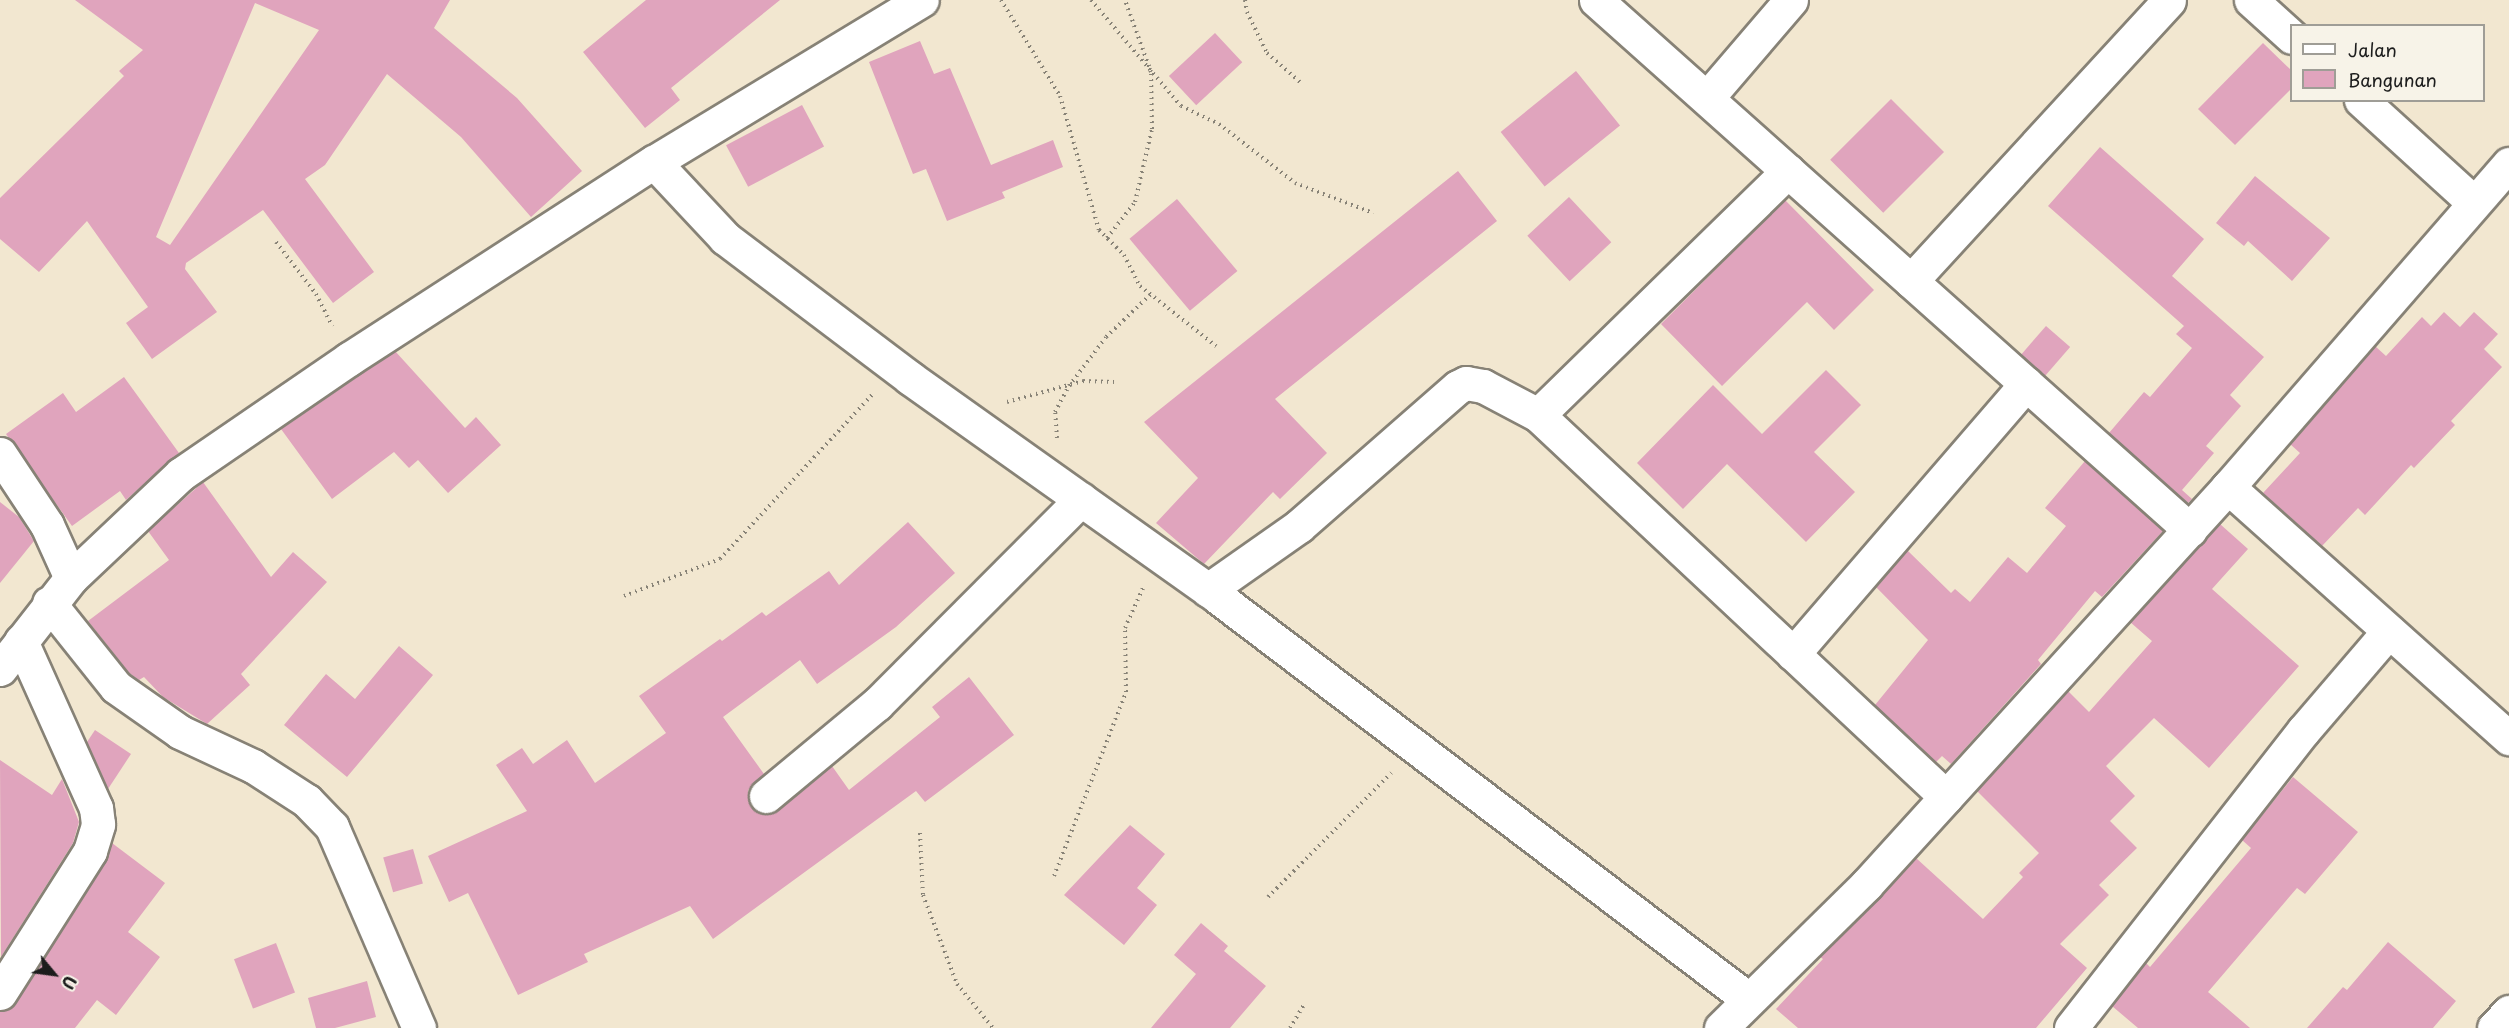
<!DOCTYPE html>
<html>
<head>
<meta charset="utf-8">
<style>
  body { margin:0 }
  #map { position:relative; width:2509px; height:1028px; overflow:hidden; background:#f2e7d0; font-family:"Playpen Sans",sans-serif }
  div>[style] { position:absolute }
  .building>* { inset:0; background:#e0a4bd; transform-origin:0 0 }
  .path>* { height:4px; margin-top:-2px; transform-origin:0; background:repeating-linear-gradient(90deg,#878276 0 1.5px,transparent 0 6px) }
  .roads { filter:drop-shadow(2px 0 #878276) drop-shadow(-2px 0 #878276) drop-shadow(0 2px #878276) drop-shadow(0 -2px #878276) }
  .street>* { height:33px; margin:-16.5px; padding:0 16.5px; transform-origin:16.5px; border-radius:16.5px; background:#fff }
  span { translate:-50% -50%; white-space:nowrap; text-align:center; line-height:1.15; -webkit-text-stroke:4.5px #f7f3e8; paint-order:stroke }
  .legend { position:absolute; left:2290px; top:24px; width:195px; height:78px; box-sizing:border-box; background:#f7f3e8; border:2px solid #9f9d96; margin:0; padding:8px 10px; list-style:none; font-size:18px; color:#1c1c1c }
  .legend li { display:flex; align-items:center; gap:12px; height:30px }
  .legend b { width:30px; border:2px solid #9f9d96 }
  .north { position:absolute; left:24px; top:944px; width:60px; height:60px; -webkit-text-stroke:4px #f7f3e8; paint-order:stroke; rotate:119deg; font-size:16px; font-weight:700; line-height:24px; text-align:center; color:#1c1c1c }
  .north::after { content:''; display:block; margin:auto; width:21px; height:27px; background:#1c1c1c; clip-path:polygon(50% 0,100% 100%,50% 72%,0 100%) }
</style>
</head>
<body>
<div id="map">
  <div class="building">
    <i style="clip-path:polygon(evenodd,75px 0,450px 0,434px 28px,517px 98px,582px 171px,531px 217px,461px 137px,387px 74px,325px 165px,305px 179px,374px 272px,333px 303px,263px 210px,186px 263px,185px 269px,217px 312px,152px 359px,126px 323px,148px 307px,87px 221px,39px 272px,0 239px,0 198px,124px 76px,119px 71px,143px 50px,75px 0,255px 3px,319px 30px,170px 245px,156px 237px,255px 3px)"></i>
    <i style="clip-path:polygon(646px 0,780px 0,671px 88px,680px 100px,645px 128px,583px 52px)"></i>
    <i style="left:1215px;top:33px;width:40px;height:63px;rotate:47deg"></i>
    <i style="clip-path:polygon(920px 41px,934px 74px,950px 68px,991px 165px,1053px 140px,1063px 167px,1002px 192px,1005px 198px,947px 221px,926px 169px,913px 174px,869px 62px)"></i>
    <i style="clip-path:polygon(2263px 43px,2292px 71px,2292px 88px,2235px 145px,2198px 109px)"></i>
    <i style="left:1576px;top:71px;width:70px;height:97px;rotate:51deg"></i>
    <i style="left:1891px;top:99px;width:75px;height:86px;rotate:45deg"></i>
    <i style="left:802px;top:105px;width:47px;height:86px;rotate:62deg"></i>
    <i style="clip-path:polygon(2100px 147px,2204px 239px,2172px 276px,2264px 357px,2230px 395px,2241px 406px,2206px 446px,2214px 453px,2182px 490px,2192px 499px,2188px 503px,2109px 433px,2144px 392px,2150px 397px,2192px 348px,2176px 334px,2184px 326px,2048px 206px)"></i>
    <i style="clip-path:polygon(1458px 171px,1497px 221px,1275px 399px,1327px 453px,1280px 499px,1273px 492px,1204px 564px,1156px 523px,1198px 478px,1144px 422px)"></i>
    <i style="clip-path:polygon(2255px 176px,2330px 238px,2292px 281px,2248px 241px,2244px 246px,2216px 223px)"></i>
    <i style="left:1569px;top:197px;width:62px;height:57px;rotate:47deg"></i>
    <i style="left:1177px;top:199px;width:94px;height:62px;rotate:50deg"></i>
    <i style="clip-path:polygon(1785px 200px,1874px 290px,1834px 330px,1807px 302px,1722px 386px,1661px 324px)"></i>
    <i style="clip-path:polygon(2444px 312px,2460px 327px,2474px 312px,2498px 334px,2484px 349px,2502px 367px,2451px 421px,2455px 425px,2414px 468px,2411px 465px,2365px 515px,2358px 508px,2322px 546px,2263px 493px,2300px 453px,2290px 444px,2375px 346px,2386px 356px,2422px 317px,2431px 326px)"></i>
    <i style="left:2046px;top:326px;width:32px;height:38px;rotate:41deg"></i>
    <i style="clip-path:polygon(395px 351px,465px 428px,476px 417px,501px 445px,448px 493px,418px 460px,409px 468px,394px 452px,332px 499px,281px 429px)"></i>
    <i style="clip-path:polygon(1826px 370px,1861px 405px,1814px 452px,1855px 492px,1806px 542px,1727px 464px,1683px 509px,1637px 463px,1713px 385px,1762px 434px)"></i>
    <i style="clip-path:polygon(124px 377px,179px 453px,126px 500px,120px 491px,72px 526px,6px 434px,63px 393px,76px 412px)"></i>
    <i style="clip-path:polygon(2085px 461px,2163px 531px,2102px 597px,2095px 591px,2038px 660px,2041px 664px,1951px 764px,1942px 756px,1936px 762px,1875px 705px,1928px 640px,1876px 587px,1907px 550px,1951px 593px,1955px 589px,1970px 602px,2008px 557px,2027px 573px,2066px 526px,2045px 508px)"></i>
    <i style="clip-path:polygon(203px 482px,271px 577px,293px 552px,327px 582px,241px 674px,250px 685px,207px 724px,163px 697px,144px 677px,139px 680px,129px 673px,88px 621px,169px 560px,148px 531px)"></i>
    <i style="clip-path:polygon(0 502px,19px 517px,34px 541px,0 583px)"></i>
    <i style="clip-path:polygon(908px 522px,955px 573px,896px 627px,817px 684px,800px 660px,723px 717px,764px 774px,748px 790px,751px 807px,760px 814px,777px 811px,832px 766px,849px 790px,940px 717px,932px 707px,969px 677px,1014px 735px,925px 802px,916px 791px,713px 939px,690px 906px,584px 954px,588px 962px,518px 995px,468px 893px,449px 902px,428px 856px,527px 811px,496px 765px,522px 748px,533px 764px,567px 740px,595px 783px,666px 733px,639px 696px,720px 639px,722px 641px,762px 612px,766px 616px,829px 571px,839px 585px)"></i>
    <i style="clip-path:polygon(2220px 524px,2248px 549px,2212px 589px,2299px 666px,2209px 768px,2154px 718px,2106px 766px,2135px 796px,2110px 821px,2137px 848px,2099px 885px,2109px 895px,2060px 944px,2087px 968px,2036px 1028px,1798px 1028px,1776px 1009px,1823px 959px,1820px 957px,1916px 858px,1983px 919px,2023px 877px,2019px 873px,2039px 853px,1977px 791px,2068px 691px,2089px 712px,2152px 641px,2130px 622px)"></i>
    <i style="clip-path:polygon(399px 646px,433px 675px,347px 777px,284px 725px,326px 674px,355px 699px)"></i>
    <i style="clip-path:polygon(95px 730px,131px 754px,108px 789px,87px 742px)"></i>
    <i style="clip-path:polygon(0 760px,52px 795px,62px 779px,79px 822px,73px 843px,1px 957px)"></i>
    <i style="clip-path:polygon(2293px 777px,2358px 832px,2305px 894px,2297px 888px,2208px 992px,2250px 1028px,2138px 1028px,2112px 1006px,2146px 963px,2150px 967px,2251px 848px,2242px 840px)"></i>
    <i style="clip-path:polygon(1130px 825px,1165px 854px,1137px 888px,1157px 905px,1124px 945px,1064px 895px)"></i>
    <i style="clip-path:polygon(112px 843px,165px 883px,128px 932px,160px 957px,116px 1015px,97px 1000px,75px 1028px,0 1028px,0 1012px,16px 1003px,106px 861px)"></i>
    <i style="left:413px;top:849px;width:36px;height:31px;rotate:74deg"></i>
    <i style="clip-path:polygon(1201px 923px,1228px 946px,1224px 951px,1266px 986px,1230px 1028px,1151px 1028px,1196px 974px,1174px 955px)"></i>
    <i style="clip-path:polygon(2388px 942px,2456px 1001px,2433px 1028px,2307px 1028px,2343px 987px,2347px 990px)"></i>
    <i style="left:276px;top:943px;width:53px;height:45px;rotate:69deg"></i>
    <i style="clip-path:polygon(367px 981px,376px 1017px,335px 1028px,316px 1028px,308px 998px)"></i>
  </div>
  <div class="path">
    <i style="left:1001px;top:0;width:113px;rotate:58.4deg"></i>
    <i style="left:1060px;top:96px;width:140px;rotate:73.8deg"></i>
    <i style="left:1099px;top:230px;width:35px;rotate:45deg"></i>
    <i style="left:1124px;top:255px;width:35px;rotate:63deg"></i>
    <i style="left:1140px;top:286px;width:97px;rotate:38.3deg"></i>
    <i style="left:1091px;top:0;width:139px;rotate:49.7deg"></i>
    <i style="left:1181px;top:106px;width:42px;rotate:25.3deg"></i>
    <i style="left:1219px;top:124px;width:96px;rotate:37.8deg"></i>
    <i style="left:1295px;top:183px;width:84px;rotate:21deg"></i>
    <i style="left:1245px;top:0;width:12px;rotate:81deg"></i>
    <i style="left:1247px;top:12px;width:46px;rotate:64deg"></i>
    <i style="left:1267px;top:53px;width:45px;rotate:41.4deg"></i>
    <i style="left:1107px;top:238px;width:46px;rotate:-52.1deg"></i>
    <i style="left:1135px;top:202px;width:75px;rotate:-76.9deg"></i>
    <i style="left:1152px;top:129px;width:57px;rotate:-91deg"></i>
    <i style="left:1151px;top:72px;width:77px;rotate:-109.9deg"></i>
    <i style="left:276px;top:242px;width:66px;rotate:52.4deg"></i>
    <i style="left:316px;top:294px;width:36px;rotate:63deg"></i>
    <i style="left:1007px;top:402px;width:79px;rotate:-15.4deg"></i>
    <i style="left:1083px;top:381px;width:31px;rotate:2deg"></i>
    <i style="left:1057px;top:438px;width:26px;rotate:-94deg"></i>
    <i style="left:1055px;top:412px;width:30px;rotate:-62deg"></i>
    <i style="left:1069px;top:386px;width:61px;rotate:-52.9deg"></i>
    <i style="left:1106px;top:337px;width:62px;rotate:-43.7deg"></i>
    <i style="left:624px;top:596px;width:103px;rotate:-21.1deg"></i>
    <i style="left:720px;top:559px;width:224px;rotate:-47.2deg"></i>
    <i style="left:920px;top:833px;width:62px;rotate:87.2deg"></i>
    <i style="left:923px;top:895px;width:95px;rotate:69.1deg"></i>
    <i style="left:957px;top:984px;width:57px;rotate:50.7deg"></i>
    <i style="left:1054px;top:876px;width:198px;rotate:-68.6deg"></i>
    <i style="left:1126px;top:692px;width:64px;rotate:-90.9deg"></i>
    <i style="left:1125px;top:628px;width:44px;rotate:-65.8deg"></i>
    <i style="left:1268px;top:897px;width:175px;rotate:-45.2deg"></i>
    <i style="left:1290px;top:1028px;width:29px;rotate:-59deg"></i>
  </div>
  <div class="roads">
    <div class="street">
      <i style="left:1596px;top:0;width:796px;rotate:41.74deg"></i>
      <i style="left:2251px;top:0;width:55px;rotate:42.1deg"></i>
      <i style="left:1707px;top:98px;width:129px;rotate:-49.4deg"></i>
      <i style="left:2361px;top:100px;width:151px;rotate:42.3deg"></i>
      <i style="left:654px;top:162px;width:104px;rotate:46.9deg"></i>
      <i style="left:725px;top:238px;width:232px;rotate:37.1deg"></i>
      <i style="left:910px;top:378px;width:379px;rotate:35.4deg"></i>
      <i style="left:1219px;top:598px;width:664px;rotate:37.16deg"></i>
      <i style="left:1788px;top:171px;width:349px;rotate:135.7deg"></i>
      <i style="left:1538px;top:415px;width:559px;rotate:43.11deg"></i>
      <i style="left:1911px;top:281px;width:381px;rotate:-47.4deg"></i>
      <i style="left:0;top:454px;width:85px;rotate:56.5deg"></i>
      <i style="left:47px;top:525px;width:58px;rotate:65.6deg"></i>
      <i style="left:2228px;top:487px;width:377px;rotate:41.8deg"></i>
      <i style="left:1208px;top:590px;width:111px;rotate:-35.1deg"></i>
      <i style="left:1299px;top:526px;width:211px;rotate:-41.2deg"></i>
      <i style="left:1458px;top:387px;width:9px;rotate:-27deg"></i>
      <i style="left:1466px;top:383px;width:17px;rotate:10deg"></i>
      <i style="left:1483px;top:386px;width:62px;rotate:27.8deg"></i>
      <i style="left:49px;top:603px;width:107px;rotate:51.4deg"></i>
      <i style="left:116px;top:687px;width:78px;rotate:35.1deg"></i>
      <i style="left:180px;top:732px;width:81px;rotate:25deg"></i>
      <i style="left:253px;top:766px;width:64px;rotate:32.9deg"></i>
      <i style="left:307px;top:801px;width:36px;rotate:46deg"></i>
      <i style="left:332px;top:827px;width:219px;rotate:66.6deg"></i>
      <i style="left:1793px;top:654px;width:357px;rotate:-49.2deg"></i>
      <i style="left:0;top:669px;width:115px;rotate:-52deg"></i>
      <i style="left:71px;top:578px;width:151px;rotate:-43.4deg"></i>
      <i style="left:181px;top:474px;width:204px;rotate:-34.4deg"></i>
      <i style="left:349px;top:359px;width:363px;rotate:-32.9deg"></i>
      <i style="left:654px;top:162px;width:313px;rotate:-31.2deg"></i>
      <i style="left:766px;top:796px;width:144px;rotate:-39.7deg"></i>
      <i style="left:877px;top:704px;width:289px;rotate:-45.1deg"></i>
      <i style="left:0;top:993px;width:168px;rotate:-57.6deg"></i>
      <i style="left:90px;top:851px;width:28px;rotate:-73deg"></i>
      <i style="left:98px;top:824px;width:16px;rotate:-97deg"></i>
      <i style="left:96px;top:808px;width:183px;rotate:-114.2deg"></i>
      <i style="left:1721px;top:1028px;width:204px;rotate:-44.6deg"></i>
      <i style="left:1866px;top:885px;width:538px;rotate:-47.71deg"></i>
      <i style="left:2228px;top:487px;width:428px;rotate:-49deg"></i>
      <i style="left:2071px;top:1028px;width:378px;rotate:-52deg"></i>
      <i style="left:2304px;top:730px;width:130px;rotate:-49.4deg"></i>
      <i style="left:2494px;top:1028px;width:22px;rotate:-47deg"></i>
    </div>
  </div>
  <ul class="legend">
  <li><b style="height:8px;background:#fff"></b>Jalan</li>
  <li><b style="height:16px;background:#e0a4bd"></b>Bangunan</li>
  </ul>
  <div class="north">U</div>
</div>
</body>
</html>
